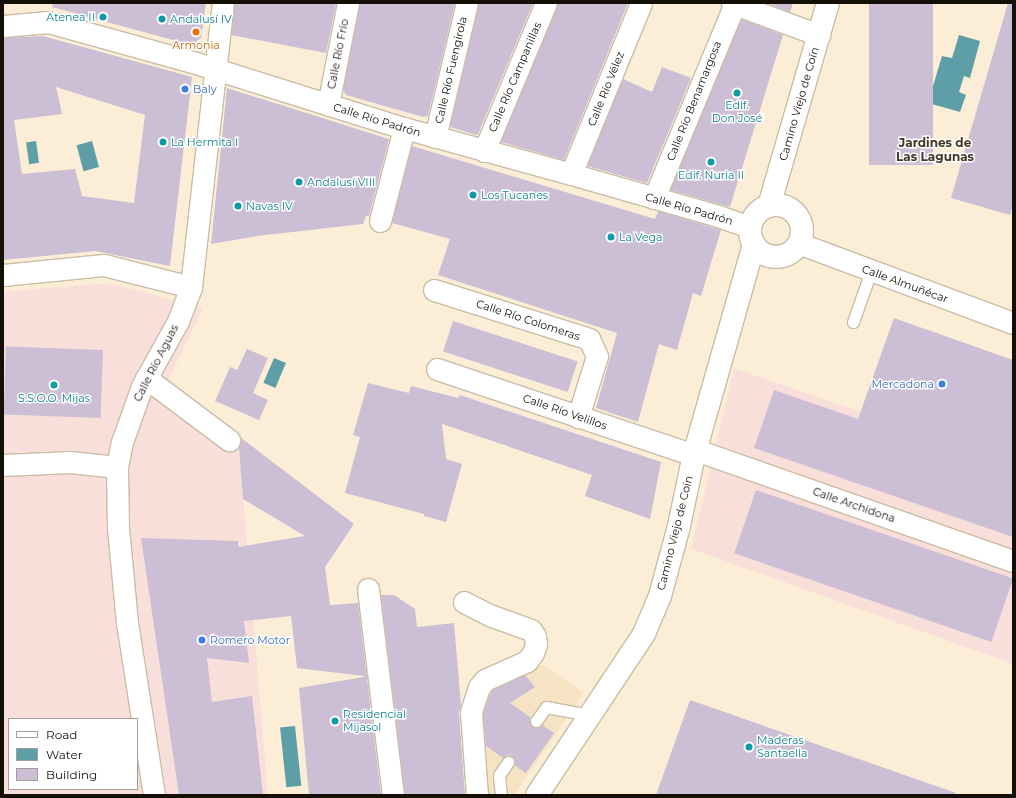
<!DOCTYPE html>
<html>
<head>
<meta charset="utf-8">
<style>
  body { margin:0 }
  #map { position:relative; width:1016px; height:798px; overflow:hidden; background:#fceed6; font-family:Montserrat,sans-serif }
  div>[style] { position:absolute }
  .built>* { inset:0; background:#f5e3c4 }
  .industrial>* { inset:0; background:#f9dfd9 }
  .water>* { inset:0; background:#5d9ea7; transform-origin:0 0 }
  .building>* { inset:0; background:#ccbed4; transform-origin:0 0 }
  .roads { filter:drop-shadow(1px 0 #cabca5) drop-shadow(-1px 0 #cabca5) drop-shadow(0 1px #cabca5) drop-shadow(0 -1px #cabca5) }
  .service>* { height:11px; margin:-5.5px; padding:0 5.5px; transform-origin:5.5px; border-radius:5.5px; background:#fff }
  .minor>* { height:21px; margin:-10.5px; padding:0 10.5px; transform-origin:10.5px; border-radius:10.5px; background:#fff }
  .tertiary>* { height:22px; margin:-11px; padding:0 11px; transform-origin:11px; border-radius:11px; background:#fff }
  .tertiary>.ring { margin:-11px; padding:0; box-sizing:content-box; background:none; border:22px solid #fff; border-radius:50% }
  .dots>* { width:11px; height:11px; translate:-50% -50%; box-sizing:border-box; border:2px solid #fff; border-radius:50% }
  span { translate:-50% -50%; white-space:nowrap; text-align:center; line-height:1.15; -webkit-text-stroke:3px #fff; paint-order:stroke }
  .culture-label { font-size:11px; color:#0d838f }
  .right { translate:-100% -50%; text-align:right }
  .left { translate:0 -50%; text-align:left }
  .food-label { font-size:11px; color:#c56008 }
  .street-label { font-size:11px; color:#141008 }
  .shop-label { font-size:11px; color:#366cbe }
  .neighbourhood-label { font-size:12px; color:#443925; font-weight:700 }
  .frame { position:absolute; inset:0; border:4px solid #141008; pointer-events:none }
  .legend { position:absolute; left:8px; top:718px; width:130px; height:72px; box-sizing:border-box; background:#fff; border:1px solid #a19f9c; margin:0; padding:5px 7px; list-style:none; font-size:12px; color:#141008 }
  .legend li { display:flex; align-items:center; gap:8px; height:20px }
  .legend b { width:20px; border:1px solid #a19f9c }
</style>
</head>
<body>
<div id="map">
  <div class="built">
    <i style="clip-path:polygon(543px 665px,584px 693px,514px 795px,485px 795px,482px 706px,485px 695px,495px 685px)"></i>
  </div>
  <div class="industrial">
    <i style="clip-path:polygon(evenodd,110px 283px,203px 308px,169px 379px,238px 435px,268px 795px,3px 795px,3px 292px,110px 283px,9px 719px,137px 719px,137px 789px,9px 789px,9px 719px)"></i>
    <i style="clip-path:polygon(734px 368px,1013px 464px,1013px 664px,691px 549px)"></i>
  </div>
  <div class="water">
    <i style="clip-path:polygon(959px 35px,980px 41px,970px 78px,964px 76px,959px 92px,966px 95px,960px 112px,928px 103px,942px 56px,952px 58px)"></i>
    <i style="left:36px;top:141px;width:22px;height:10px;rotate:82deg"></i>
    <i style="left:92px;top:141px;width:27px;height:16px;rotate:75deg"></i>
    <i style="left:274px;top:358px;width:13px;height:27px;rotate:23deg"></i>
    <i style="left:295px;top:726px;width:60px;height:15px;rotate:84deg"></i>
  </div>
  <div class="building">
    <i style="clip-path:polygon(53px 3px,206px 3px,201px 38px,191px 45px,52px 7px)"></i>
    <i style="clip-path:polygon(235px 3px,336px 4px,326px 53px,231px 35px)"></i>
    <i style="clip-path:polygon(360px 3px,455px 3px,428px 116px,423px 117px,346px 95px,343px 90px)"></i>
    <i style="clip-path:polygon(479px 3px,533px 3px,478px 134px,476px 135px,450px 127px)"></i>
    <i style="clip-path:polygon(558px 3px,628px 3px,564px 160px,501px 142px)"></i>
    <i style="clip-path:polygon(767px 3px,793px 3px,790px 12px)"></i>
    <i style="left:869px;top:3px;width:64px;height:162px"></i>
    <i style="clip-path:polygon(1008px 3px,1013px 3px,1013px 205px,1010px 215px,951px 198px)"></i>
    <i style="clip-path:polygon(741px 19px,783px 35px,730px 207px,670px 190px)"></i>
    <i style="clip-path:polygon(evenodd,43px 36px,192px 77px,170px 266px,95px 251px,3px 260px,3px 38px,43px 36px,56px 87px,145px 115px,134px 203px,82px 196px,75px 169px,22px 174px,14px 120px,62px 114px,56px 87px)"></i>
    <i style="clip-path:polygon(662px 67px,691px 78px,647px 183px,587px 166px,623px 79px,652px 92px)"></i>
    <i style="clip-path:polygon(227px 88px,389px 139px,369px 216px,366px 216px,363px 224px,257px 236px,211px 244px)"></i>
    <i style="clip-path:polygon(412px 146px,655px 219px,658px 211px,721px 230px,701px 296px,693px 293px,677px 350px,659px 344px,638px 422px,596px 408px,617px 333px,438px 275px,450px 239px,392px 223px)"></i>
    <i style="clip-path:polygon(894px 318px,1013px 360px,1013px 537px,754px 448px,774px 390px,858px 419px)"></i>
    <i style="left:453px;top:321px;width:131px;height:32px;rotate:18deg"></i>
    <i style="clip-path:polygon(247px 349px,268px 358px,253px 393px,268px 400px,259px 420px,215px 401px,230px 367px,237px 370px)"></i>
    <i style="left:103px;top:350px;width:68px;height:97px;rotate:92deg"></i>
    <i style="clip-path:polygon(368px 383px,409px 393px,411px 386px,458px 398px,460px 395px,661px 462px,650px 519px,585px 496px,592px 475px,442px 424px,446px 459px,462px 464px,446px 522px,424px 516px,424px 514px,345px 493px,360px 437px,353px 435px)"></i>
    <i style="clip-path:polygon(240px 437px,354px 524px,325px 567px,330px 605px,358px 603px,381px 795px,309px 795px,299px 688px,364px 677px,364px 676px,297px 668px,291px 616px,244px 621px,249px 663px,207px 658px,212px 702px,252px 696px,263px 795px,179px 795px,141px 538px,238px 541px,238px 547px,305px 536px,243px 499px,239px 447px)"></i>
    <i style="left:756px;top:490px;width:272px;height:67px;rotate:19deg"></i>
    <i style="clip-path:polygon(381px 595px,394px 595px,415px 609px,417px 627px,454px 623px,461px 705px,459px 713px,465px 795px,405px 795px)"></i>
    <i style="clip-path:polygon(525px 675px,535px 687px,510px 703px,530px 717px,530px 724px,532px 727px,539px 727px,542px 725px,554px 733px,526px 773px,514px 765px,514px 759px,512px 756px,508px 755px,503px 758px,486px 746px,483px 713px,492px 690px)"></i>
    <i style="clip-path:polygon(690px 700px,956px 793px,955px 795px,656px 795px)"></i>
  </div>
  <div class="roads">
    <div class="service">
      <i style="left:853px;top:322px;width:54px;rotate:-70.6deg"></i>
      <i style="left:536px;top:721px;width:17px;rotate:-54deg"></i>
      <i style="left:546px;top:707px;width:45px;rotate:10.3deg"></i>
      <i style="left:501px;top:795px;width:20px;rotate:-96deg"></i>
      <i style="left:499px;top:775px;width:16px;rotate:-55deg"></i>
    </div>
    <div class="minor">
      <i style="left:732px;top:3px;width:93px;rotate:20.2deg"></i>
      <i style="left:3px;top:26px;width:45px;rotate:-5.1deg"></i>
      <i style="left:48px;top:22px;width:154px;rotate:15.5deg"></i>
      <i style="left:196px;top:63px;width:218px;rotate:17.4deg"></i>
      <i style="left:404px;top:128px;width:173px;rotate:15.4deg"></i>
      <i style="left:571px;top:174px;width:153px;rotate:15.9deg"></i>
      <i style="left:718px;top:216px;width:34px;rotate:19deg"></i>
      <i style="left:328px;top:105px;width:104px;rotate:-78.9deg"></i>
      <i style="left:435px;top:137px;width:138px;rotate:-76.6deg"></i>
      <i style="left:484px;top:151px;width:160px;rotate:-67.3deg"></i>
      <i style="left:571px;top:174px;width:185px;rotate:-67.7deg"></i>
      <i style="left:654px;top:198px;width:211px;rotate:-67.4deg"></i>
      <i style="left:380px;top:221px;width:96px;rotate:-75.5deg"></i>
      <i style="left:798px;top:243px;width:229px;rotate:20.4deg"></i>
      <i style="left:3px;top:275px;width:101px;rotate:-5.7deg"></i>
      <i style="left:104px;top:265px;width:90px;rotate:14.2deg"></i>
      <i style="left:434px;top:290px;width:163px;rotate:17.5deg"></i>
      <i style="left:589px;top:339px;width:19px;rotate:65deg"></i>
      <i style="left:597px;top:356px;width:64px;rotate:107.3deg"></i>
      <i style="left:437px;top:369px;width:271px;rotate:18.5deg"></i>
      <i style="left:146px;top:378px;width:104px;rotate:36.8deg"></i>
      <i style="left:696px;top:450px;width:336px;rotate:19.3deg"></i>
      <i style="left:3px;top:465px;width:67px;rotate:-2.6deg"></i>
      <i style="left:70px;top:462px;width:47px;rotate:6.1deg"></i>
      <i style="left:368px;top:589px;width:208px;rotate:83.1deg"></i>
      <i style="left:464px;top:602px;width:31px;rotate:27deg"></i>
      <i style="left:492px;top:616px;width:41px;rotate:19.7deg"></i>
      <i style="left:531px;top:630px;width:7px;rotate:56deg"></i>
      <i style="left:535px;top:636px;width:8px;rotate:83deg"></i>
      <i style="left:536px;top:644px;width:9px;rotate:108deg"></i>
      <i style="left:533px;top:653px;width:10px;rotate:127deg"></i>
      <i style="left:527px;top:661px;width:46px;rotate:155.7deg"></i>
      <i style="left:485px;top:680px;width:9px;rotate:131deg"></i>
      <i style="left:479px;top:687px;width:26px;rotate:108deg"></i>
      <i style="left:471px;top:712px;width:83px;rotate:85.9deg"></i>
      <i style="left:154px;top:795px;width:174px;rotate:-98.9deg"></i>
      <i style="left:127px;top:623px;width:96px;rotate:-95.4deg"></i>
      <i style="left:118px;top:527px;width:60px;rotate:-91deg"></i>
      <i style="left:117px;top:467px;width:25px;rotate:-79deg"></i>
      <i style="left:122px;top:442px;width:59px;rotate:-70.3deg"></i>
      <i style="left:142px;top:386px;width:74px;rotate:-61deg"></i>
      <i style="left:178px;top:321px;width:36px;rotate:-69deg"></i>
      <i style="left:191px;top:287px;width:286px;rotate:-83.6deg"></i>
    </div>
    <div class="tertiary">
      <i class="ring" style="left:750px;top:205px;width:30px;height:30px"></i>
      <i style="left:769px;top:206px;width:211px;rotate:-73.8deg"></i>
      <i style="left:537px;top:795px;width:193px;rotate:-56.4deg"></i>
      <i style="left:644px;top:634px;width:41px;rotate:-67.2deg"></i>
      <i style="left:660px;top:596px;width:73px;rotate:-74.8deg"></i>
      <i style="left:679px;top:526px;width:73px;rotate:-78.1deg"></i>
      <i style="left:694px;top:455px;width:219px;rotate:-74.1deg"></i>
    </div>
  </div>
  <div class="dots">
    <i style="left:103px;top:17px;background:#0f9aa8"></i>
    <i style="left:162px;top:19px;background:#0f9aa8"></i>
    <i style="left:196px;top:32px;background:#e8710a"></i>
    <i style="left:185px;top:89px;background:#3f7fe0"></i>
    <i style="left:737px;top:93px;background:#0f9aa8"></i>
    <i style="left:163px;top:142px;background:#0f9aa8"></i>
    <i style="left:711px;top:162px;background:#0f9aa8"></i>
    <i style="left:299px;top:182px;background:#0f9aa8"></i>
    <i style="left:473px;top:195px;background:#0f9aa8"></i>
    <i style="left:238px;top:206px;background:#0f9aa8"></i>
    <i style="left:611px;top:237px;background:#0f9aa8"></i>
    <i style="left:942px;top:384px;background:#3f7fe0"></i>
    <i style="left:54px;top:385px;background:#0f9aa8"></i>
    <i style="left:202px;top:640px;background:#3f7fe0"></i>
    <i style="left:335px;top:721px;background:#0f9aa8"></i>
    <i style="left:749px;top:747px;background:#0f9aa8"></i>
  </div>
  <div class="culture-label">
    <span class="right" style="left:95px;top:17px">Atenea II</span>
    <span class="left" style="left:170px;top:19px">Andalusí IV</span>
    <span style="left:737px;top:112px">Edif.<br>Don José</span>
    <span class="left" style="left:171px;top:142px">La Hermita I</span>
    <span style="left:711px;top:175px">Edif. Nuria II</span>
    <span class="left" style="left:307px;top:182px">Andalusí VIII</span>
    <span class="left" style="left:481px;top:195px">Los Tucanes</span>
    <span class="left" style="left:246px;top:206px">Navas IV</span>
    <span class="left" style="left:619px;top:237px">La Vega</span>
    <span style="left:54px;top:398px">S.S.O.O. Mijas</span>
    <span class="left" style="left:343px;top:721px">Residencial<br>Mijasol</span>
    <span class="left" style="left:757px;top:747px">Maderas<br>Santaella</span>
  </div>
  <div class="food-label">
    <span style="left:196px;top:45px">Armonia</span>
  </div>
  <div class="street-label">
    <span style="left:338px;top:54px;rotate:-79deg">Calle Río Frío</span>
    <span style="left:451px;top:70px;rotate:-77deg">Calle Río Fuengirola</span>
    <span style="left:515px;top:77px;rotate:-67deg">Calle Río Campanillas</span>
    <span style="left:606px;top:89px;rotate:-68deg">Calle Río Vélez</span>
    <span style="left:694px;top:101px;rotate:-68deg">Calle Río Benamargosa</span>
    <span style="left:799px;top:104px;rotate:-74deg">Camino Viejo de Coín</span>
    <span style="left:377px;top:120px;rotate:17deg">Calle Río Padrón</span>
    <span style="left:689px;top:209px;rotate:16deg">Calle Río Padrón</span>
    <span style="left:905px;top:284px;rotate:20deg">Calle Almuñécar</span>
    <span style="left:528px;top:320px;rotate:18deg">Calle Río Colomeras</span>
    <span style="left:156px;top:363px;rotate:-63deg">Calle Río Aguas</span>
    <span style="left:565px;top:412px;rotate:19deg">Calle Río Velillos</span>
    <span style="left:854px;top:505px;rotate:19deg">Calle Archidona</span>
    <span style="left:675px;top:533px;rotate:-76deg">Camino Viejo de Coín</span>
  </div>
  <div class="shop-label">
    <span class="left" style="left:193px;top:89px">Baly</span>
    <span class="right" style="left:934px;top:384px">Mercadona</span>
    <span class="left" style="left:210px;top:640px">Romero Motor</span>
  </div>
  <div class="neighbourhood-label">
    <span style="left:935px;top:150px">Jardines de<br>Las Lagunas</span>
  </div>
  <div class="frame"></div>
  <ul class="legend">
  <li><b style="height:5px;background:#fff"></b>Road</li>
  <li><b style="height:11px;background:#5d9ea7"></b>Water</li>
  <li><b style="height:11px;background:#ccbed4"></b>Building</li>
  </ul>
</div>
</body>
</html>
